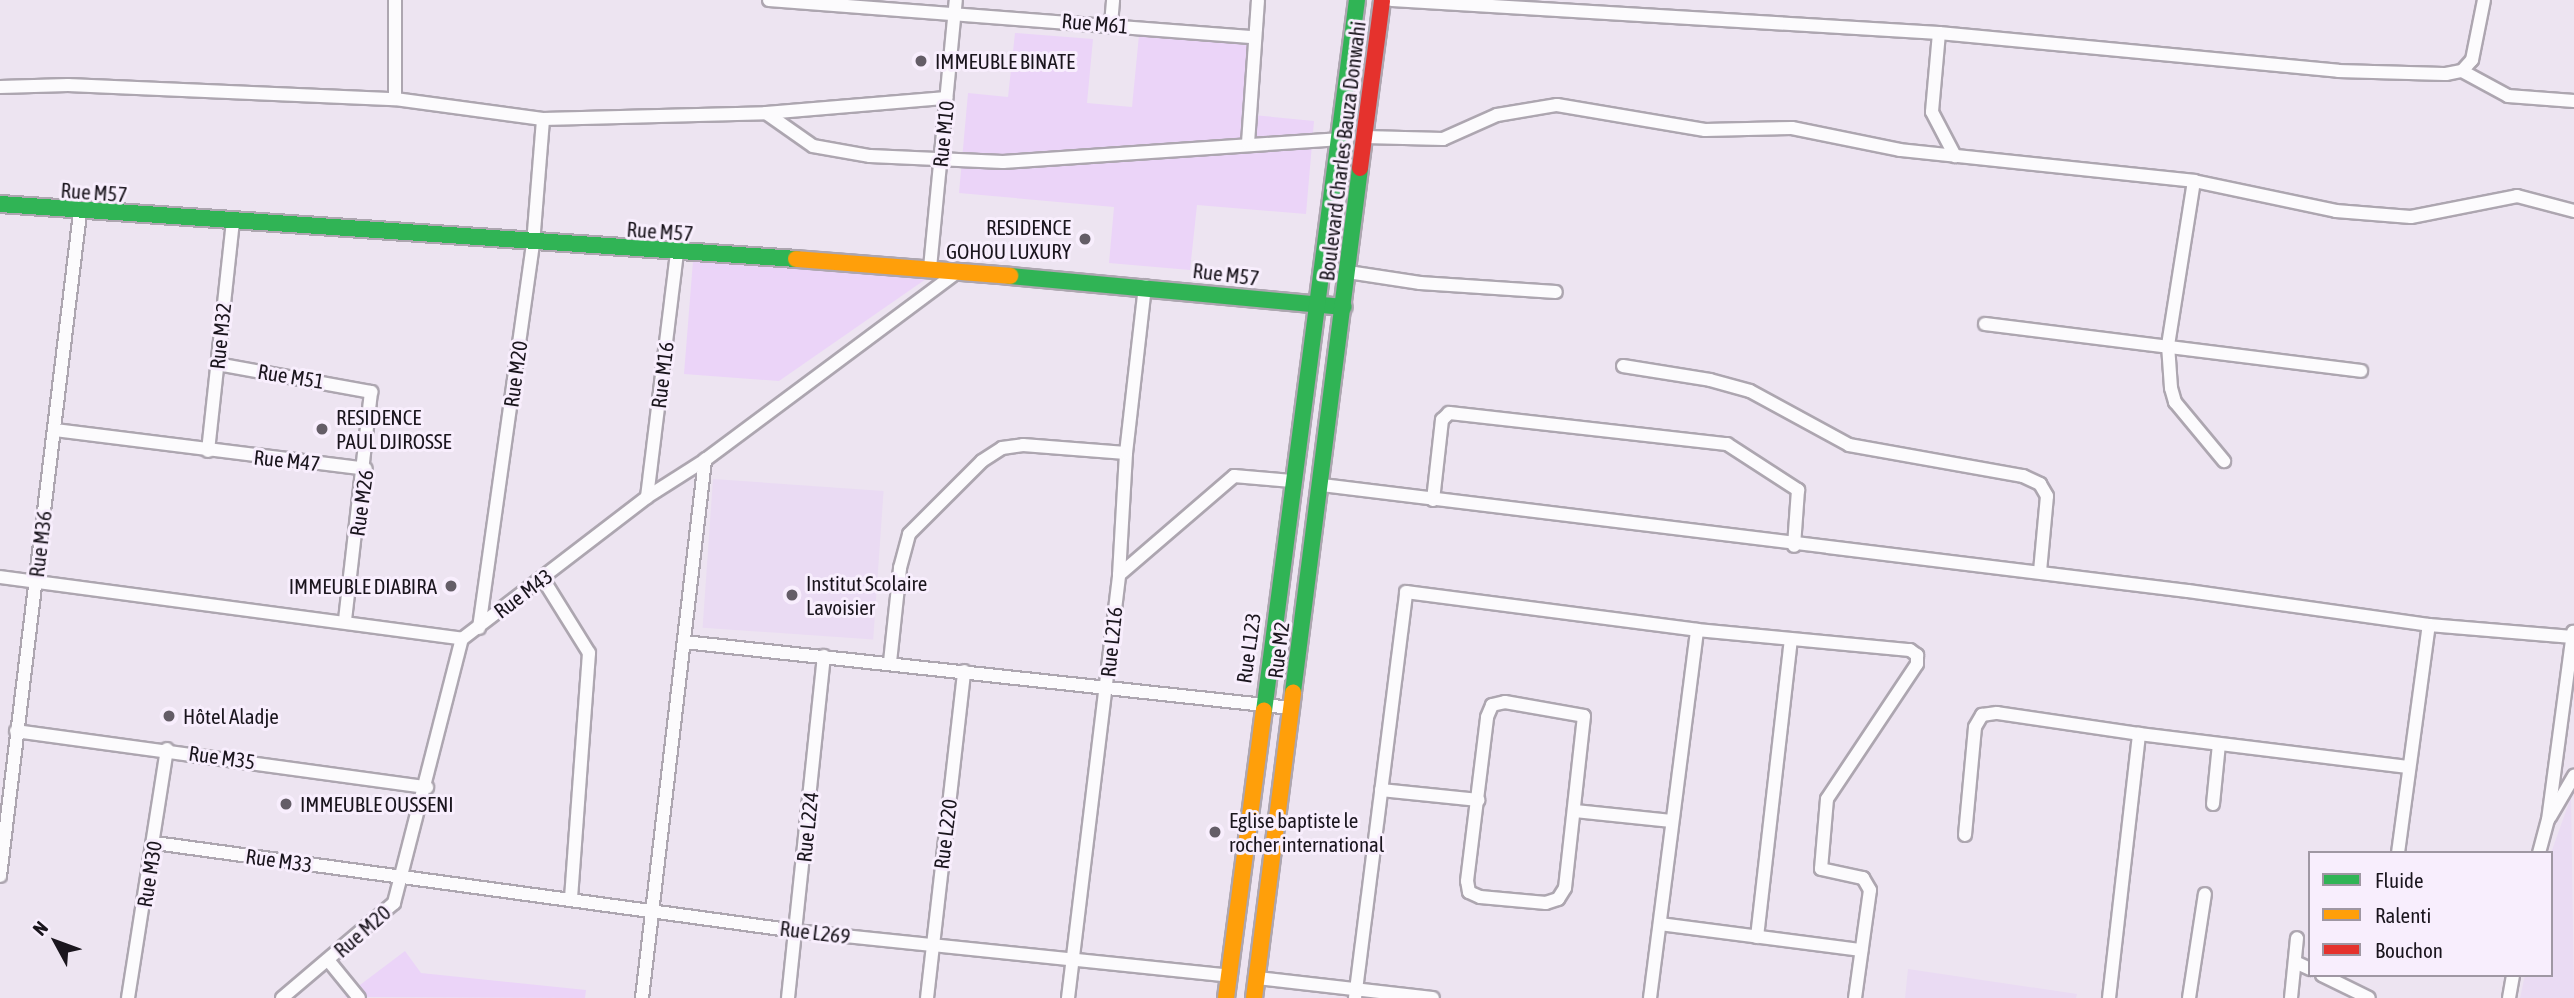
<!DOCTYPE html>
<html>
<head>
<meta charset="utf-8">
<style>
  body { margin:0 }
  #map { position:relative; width:2574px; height:998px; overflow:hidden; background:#ede4f1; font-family:"Asap Condensed",sans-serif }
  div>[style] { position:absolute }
  .built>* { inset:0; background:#eadbf3; transform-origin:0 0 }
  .green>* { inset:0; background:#ebd4f8 }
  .roads { filter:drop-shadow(2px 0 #ada6b0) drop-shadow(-2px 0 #ada6b0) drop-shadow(0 2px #ada6b0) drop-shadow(0 -2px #ada6b0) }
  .street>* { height:12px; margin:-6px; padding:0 6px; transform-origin:6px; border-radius:6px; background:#fcfbfd }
  .fast>* { height:16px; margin:-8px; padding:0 8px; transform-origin:8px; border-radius:8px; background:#30b455 }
  .slow>* { height:16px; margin:-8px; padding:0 8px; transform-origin:8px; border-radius:8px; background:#ff9f0a }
  .jam>* { height:16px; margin:-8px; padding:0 8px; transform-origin:8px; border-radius:8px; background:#e5322d }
  .dots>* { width:19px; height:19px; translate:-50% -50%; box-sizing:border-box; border:4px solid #f8eefd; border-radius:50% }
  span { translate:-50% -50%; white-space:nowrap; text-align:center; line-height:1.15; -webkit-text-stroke:6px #f8eefd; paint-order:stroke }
  .street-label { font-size:21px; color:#1a151d }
  .poi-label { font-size:21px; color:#1a151d }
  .left { translate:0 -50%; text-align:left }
  .right { translate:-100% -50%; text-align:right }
  .legend { position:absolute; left:2308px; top:851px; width:245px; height:126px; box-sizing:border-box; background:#f8eefd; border:2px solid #9f97a3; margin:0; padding:9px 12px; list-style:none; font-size:21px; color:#1a151d }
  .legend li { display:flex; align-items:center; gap:14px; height:35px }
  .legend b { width:35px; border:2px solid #9f97a3 }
  .north { position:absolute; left:21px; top:907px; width:70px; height:70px; -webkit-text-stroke:5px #f8eefd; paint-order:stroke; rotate:311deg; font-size:19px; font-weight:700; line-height:28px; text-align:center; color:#1a151d }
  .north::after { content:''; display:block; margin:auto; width:24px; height:32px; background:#1a151d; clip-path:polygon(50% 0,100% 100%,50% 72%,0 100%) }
</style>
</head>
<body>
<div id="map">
  <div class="built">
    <i style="left:713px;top:479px;width:171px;height:149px;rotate:4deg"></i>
    <i style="clip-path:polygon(2571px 797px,2574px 998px,2520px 998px,2525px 975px,2551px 975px,2551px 853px)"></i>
    <i style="clip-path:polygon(1908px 969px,2077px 994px,2076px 998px,1905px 998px)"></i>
  </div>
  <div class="green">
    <i style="clip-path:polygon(1015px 33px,1093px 39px,1087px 103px,1132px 107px,1139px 35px,1259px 46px,1253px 115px,1314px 121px,1306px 214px,1197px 205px,1190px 270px,1109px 263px,1114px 207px,959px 193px,968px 93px,1008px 97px)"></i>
    <i style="clip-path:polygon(693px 261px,926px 279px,779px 381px,684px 374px)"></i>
    <i style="clip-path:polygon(405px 951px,421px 973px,586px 990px,585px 998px,344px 997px)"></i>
  </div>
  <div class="roads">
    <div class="street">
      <i style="left:769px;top:0;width:486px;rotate:4.4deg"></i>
      <i style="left:1392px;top:0;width:548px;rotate:3.45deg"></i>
      <i style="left:1939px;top:33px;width:401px;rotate:5.4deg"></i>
      <i style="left:2338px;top:71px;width:108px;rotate:1.6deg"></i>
      <i style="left:2446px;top:74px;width:16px;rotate:-11deg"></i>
      <i style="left:2462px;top:71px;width:15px;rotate:-48deg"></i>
      <i style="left:2472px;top:60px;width:61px;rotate:-78.7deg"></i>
      <i style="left:1111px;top:24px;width:24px;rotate:-85deg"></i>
      <i style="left:1939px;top:33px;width:79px;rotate:95.1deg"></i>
      <i style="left:1932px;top:112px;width:50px;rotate:62.4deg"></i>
      <i style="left:2462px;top:71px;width:52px;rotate:28.5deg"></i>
      <i style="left:2508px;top:96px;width:66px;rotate:4.3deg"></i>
      <i style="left:0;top:87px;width:68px;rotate:-1.7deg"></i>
      <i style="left:68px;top:85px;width:327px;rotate:2.5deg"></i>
      <i style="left:395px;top:99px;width:149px;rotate:7.7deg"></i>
      <i style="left:543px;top:119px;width:223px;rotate:-1.5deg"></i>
      <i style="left:766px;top:113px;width:181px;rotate:-4.8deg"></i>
      <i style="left:395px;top:99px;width:99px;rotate:-90deg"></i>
      <i style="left:766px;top:113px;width:57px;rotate:35.1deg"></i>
      <i style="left:813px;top:146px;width:58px;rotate:10deg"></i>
      <i style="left:870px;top:156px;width:133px;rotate:2.6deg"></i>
      <i style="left:1003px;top:162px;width:339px;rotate:-3.9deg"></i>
      <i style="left:1365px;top:137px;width:78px;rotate:1.5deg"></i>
      <i style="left:1443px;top:139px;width:59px;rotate:-24deg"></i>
      <i style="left:1497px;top:115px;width:61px;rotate:-9.5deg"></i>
      <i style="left:1557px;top:105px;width:150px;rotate:9.6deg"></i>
      <i style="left:1705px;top:130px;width:87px;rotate:-1.3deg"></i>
      <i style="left:1792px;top:128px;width:110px;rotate:11.5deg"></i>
      <i style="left:1900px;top:150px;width:296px;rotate:6deg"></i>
      <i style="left:2194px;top:181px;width:145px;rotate:11.9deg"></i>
      <i style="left:2336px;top:211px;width:75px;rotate:4.6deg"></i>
      <i style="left:2411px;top:217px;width:108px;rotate:-11.2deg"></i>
      <i style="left:2517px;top:196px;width:59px;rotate:14.7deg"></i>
      <i style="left:1248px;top:143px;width:143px;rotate:-86deg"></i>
      <i style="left:2194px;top:181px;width:166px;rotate:99deg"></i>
      <i style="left:2168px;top:345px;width:43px;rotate:86deg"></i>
      <i style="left:2171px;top:388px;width:15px;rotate:74deg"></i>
      <i style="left:2175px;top:402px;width:77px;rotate:50.3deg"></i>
      <i style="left:930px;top:268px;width:269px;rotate:-84.5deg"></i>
      <i style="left:1348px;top:272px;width:73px;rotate:8.7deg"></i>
      <i style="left:1420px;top:283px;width:136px;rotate:3.8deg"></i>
      <i style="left:1985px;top:324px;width:379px;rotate:7.1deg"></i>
      <i style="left:217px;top:364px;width:157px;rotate:10.3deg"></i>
      <i style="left:371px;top:392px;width:230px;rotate:96.5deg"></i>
      <i style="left:1623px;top:366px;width:88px;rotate:9.1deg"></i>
      <i style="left:1710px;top:380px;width:41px;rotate:15.4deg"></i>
      <i style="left:1750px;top:391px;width:113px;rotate:28.6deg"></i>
      <i style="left:1849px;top:445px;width:177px;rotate:10.1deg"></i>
      <i style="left:2023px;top:476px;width:19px;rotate:25deg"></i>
      <i style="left:2040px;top:484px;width:14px;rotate:60deg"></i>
      <i style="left:2047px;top:496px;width:76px;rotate:95.3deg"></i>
      <i style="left:55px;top:430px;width:313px;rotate:7.1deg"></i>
      <i style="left:208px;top:451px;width:230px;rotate:-83.8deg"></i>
      <i style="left:1322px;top:485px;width:872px;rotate:6.98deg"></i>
      <i style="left:2188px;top:591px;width:243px;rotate:8deg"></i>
      <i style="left:2429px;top:625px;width:144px;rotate:4.8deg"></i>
      <i style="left:647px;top:497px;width:245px;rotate:-83deg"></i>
      <i style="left:1433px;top:500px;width:81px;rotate:-83.6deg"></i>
      <i style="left:1442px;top:420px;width:10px;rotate:-45deg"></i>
      <i style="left:1449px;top:413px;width:280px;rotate:6.4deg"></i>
      <i style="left:1727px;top:444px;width:85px;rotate:32.9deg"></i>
      <i style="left:1798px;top:490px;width:56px;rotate:94.1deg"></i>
      <i style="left:1119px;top:575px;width:152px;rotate:-40.7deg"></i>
      <i style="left:1234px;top:476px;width:58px;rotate:4.9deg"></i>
      <i style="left:0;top:577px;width:466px;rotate:7.6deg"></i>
      <i style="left:462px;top:639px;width:233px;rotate:-37.5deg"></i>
      <i style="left:647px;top:497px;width:69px;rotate:-32.5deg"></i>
      <i style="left:705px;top:460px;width:317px;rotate:-36.7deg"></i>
      <i style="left:543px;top:579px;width:87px;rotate:58.1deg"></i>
      <i style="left:589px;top:653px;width:247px;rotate:94.2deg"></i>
      <i style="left:479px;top:628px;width:388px;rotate:-82deg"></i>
      <i style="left:533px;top:244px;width:125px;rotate:-85.4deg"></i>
      <i style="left:684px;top:642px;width:612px;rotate:6.2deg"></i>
      <i style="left:890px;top:662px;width:95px;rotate:-83.9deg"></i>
      <i style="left:900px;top:568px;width:35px;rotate:-75deg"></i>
      <i style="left:909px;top:534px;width:103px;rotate:-45deg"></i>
      <i style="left:982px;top:461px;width:24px;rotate:-33deg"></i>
      <i style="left:1002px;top:448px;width:21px;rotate:-8deg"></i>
      <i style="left:1023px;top:445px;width:103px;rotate:4.4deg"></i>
      <i style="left:1505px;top:702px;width:80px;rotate:10deg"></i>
      <i style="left:1584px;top:716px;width:173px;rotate:96.3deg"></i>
      <i style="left:1565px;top:888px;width:13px;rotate:122deg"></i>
      <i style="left:1558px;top:899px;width:13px;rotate:162deg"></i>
      <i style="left:1546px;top:903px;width:66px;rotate:-174.8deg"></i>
      <i style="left:1480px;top:897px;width:12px;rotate:-156deg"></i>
      <i style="left:1469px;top:892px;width:11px;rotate:-100deg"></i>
      <i style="left:1467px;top:881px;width:165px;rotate:-83deg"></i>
      <i style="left:1487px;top:717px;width:13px;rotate:-67deg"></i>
      <i style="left:1492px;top:705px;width:13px;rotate:-13deg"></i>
      <i style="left:16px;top:731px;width:415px;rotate:7.8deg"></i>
      <i style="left:1381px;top:790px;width:98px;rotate:5.9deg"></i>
      <i style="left:2213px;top:804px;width:60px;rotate:-84.3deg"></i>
      <i style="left:1575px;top:811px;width:97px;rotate:5.9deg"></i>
      <i style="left:2550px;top:817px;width:48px;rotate:-59.7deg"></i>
      <i style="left:1965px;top:835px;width:108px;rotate:-84.7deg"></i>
      <i style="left:1975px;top:727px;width:14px;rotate:-60deg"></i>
      <i style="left:1982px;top:715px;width:15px;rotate:-8deg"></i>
      <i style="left:1997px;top:713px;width:144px;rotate:8.4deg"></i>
      <i style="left:155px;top:843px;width:647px;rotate:7.82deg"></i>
      <i style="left:796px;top:931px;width:435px;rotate:5.9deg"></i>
      <i style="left:2398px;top:853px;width:230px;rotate:-82.3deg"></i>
      <i style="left:2539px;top:853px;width:34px;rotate:-75deg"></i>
      <i style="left:2548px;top:820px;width:190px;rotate:-82.4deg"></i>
      <i style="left:0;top:876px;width:668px;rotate:-83.12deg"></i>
      <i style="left:1660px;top:924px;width:203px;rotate:7.4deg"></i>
      <i style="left:1757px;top:937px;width:299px;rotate:-83.5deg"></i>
      <i style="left:328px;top:960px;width:49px;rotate:50.8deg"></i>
      <i style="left:2295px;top:962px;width:17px;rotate:25deg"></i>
      <i style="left:2322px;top:975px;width:52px;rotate:26.1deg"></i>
      <i style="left:1257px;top:978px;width:177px;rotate:6.5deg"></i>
      <i style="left:128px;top:998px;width:252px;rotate:-81.1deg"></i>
      <i style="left:282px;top:998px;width:147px;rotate:-40.3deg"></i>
      <i style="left:394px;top:903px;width:273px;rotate:-75.6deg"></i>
      <i style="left:642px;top:998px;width:542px;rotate:-83.32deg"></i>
      <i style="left:788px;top:998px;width:344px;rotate:-84deg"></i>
      <i style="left:927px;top:998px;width:329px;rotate:-83.5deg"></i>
      <i style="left:1068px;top:998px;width:426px;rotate:-83.1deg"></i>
      <i style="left:1119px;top:575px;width:122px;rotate:-86.7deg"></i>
      <i style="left:1126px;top:453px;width:168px;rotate:-83.5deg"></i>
      <i style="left:1355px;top:998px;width:409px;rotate:-82.8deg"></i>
      <i style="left:1406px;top:592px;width:293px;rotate:7.4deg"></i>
      <i style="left:1697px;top:630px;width:214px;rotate:5.4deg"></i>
      <i style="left:1910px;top:650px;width:9px;rotate:36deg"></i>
      <i style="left:1917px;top:655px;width:9px;rotate:90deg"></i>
      <i style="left:1917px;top:664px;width:162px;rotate:123.7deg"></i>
      <i style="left:1827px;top:799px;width:70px;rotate:94.9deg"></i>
      <i style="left:1821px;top:869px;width:43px;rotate:12.1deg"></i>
      <i style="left:1863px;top:878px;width:14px;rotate:60deg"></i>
      <i style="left:1870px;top:890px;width:109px;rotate:97.9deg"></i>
      <i style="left:1650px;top:998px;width:371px;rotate:-82.7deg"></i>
      <i style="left:2109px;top:998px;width:266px;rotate:-83.5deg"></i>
      <i style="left:2139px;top:734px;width:271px;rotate:7deg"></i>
      <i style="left:2189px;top:998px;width:105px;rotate:-81.3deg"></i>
      <i style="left:2291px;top:998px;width:60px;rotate:-84.3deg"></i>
      <i style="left:2509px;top:998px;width:23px;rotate:-80deg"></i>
    </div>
    <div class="fast">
      <i style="left:0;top:204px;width:798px;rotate:3.95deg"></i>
      <i style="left:1010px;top:276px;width:335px;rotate:5.3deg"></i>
      <i style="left:1293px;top:692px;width:528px;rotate:-82.71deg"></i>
      <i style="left:1264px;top:711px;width:717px;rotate:-82.55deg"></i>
    </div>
    <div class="slow">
      <i style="left:796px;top:259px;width:215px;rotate:4.5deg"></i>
      <i style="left:1226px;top:998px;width:290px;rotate:-82.5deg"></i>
      <i style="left:1254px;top:998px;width:308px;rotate:-82.7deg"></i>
    </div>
    <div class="jam">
      <i style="left:1360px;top:168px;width:169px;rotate:-82.5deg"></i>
    </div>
  </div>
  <div class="dots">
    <i style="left:921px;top:61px;background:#645d67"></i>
    <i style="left:1085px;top:239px;background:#645d67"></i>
    <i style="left:322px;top:429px;background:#645d67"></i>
    <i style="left:451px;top:586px;background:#645d67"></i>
    <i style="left:792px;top:595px;background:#645d67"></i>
    <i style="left:169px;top:716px;background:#645d67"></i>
    <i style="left:286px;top:804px;background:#645d67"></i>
    <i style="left:1215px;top:832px;background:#645d67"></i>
  </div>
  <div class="street-label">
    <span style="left:1095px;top:23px;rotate:5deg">Rue M61</span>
    <span style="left:943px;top:134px;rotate:-84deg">Rue M10</span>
    <span style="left:1342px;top:151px;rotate:-83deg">Boulevard Charles Bauza Donwahi</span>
    <span style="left:94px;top:192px;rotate:4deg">Rue M57</span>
    <span style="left:660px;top:231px;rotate:4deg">Rue M57</span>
    <span style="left:1226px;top:274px;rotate:7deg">Rue M57</span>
    <span style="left:220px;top:336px;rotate:-84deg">Rue M32</span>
    <span style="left:515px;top:374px;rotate:-82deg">Rue M20</span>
    <span style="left:662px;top:375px;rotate:-83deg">Rue M16</span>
    <span style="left:291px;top:376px;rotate:9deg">Rue M51</span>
    <span style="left:287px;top:460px;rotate:6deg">Rue M47</span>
    <span style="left:361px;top:503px;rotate:-82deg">Rue M26</span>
    <span style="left:40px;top:544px;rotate:-83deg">Rue M36</span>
    <span style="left:523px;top:593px;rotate:-37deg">Rue M43</span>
    <span style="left:1111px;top:642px;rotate:-84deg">Rue L216</span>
    <span style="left:1248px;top:648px;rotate:-82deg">Rue L123</span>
    <span style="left:1278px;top:650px;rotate:-83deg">Rue M2</span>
    <span style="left:222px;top:757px;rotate:8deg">Rue M35</span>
    <span style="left:807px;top:827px;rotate:-84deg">Rue L224</span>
    <span style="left:945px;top:834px;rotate:-83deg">Rue L220</span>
    <span style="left:279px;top:860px;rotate:8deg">Rue M33</span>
    <span style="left:149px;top:874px;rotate:-81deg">Rue M30</span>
    <span style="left:362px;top:931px;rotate:-41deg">Rue M20</span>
    <span style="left:815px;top:932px;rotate:7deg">Rue L269</span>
  </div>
  <div class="poi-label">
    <span class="left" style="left:935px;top:61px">IMMEUBLE BINATE</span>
    <span class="right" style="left:1071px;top:239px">RESIDENCE<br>GOHOU LUXURY</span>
    <span class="left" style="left:336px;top:429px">RESIDENCE<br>PAUL DJIROSSE</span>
    <span class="left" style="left:806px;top:595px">Institut Scolaire<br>Lavoisier</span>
    <span class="right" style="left:437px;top:586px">IMMEUBLE DIABIRA</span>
    <span class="left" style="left:183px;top:716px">Hôtel Aladje</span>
    <span class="left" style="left:300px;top:804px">IMMEUBLE OUSSENI</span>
    <span class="left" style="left:1229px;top:832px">Eglise baptiste le<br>rocher international</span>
  </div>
  <ul class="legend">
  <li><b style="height:9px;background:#30b455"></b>Fluide</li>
  <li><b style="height:9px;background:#ff9f0a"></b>Ralenti</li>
  <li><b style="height:9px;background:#e5322d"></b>Bouchon</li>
  </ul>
  <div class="north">N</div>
</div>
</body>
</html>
